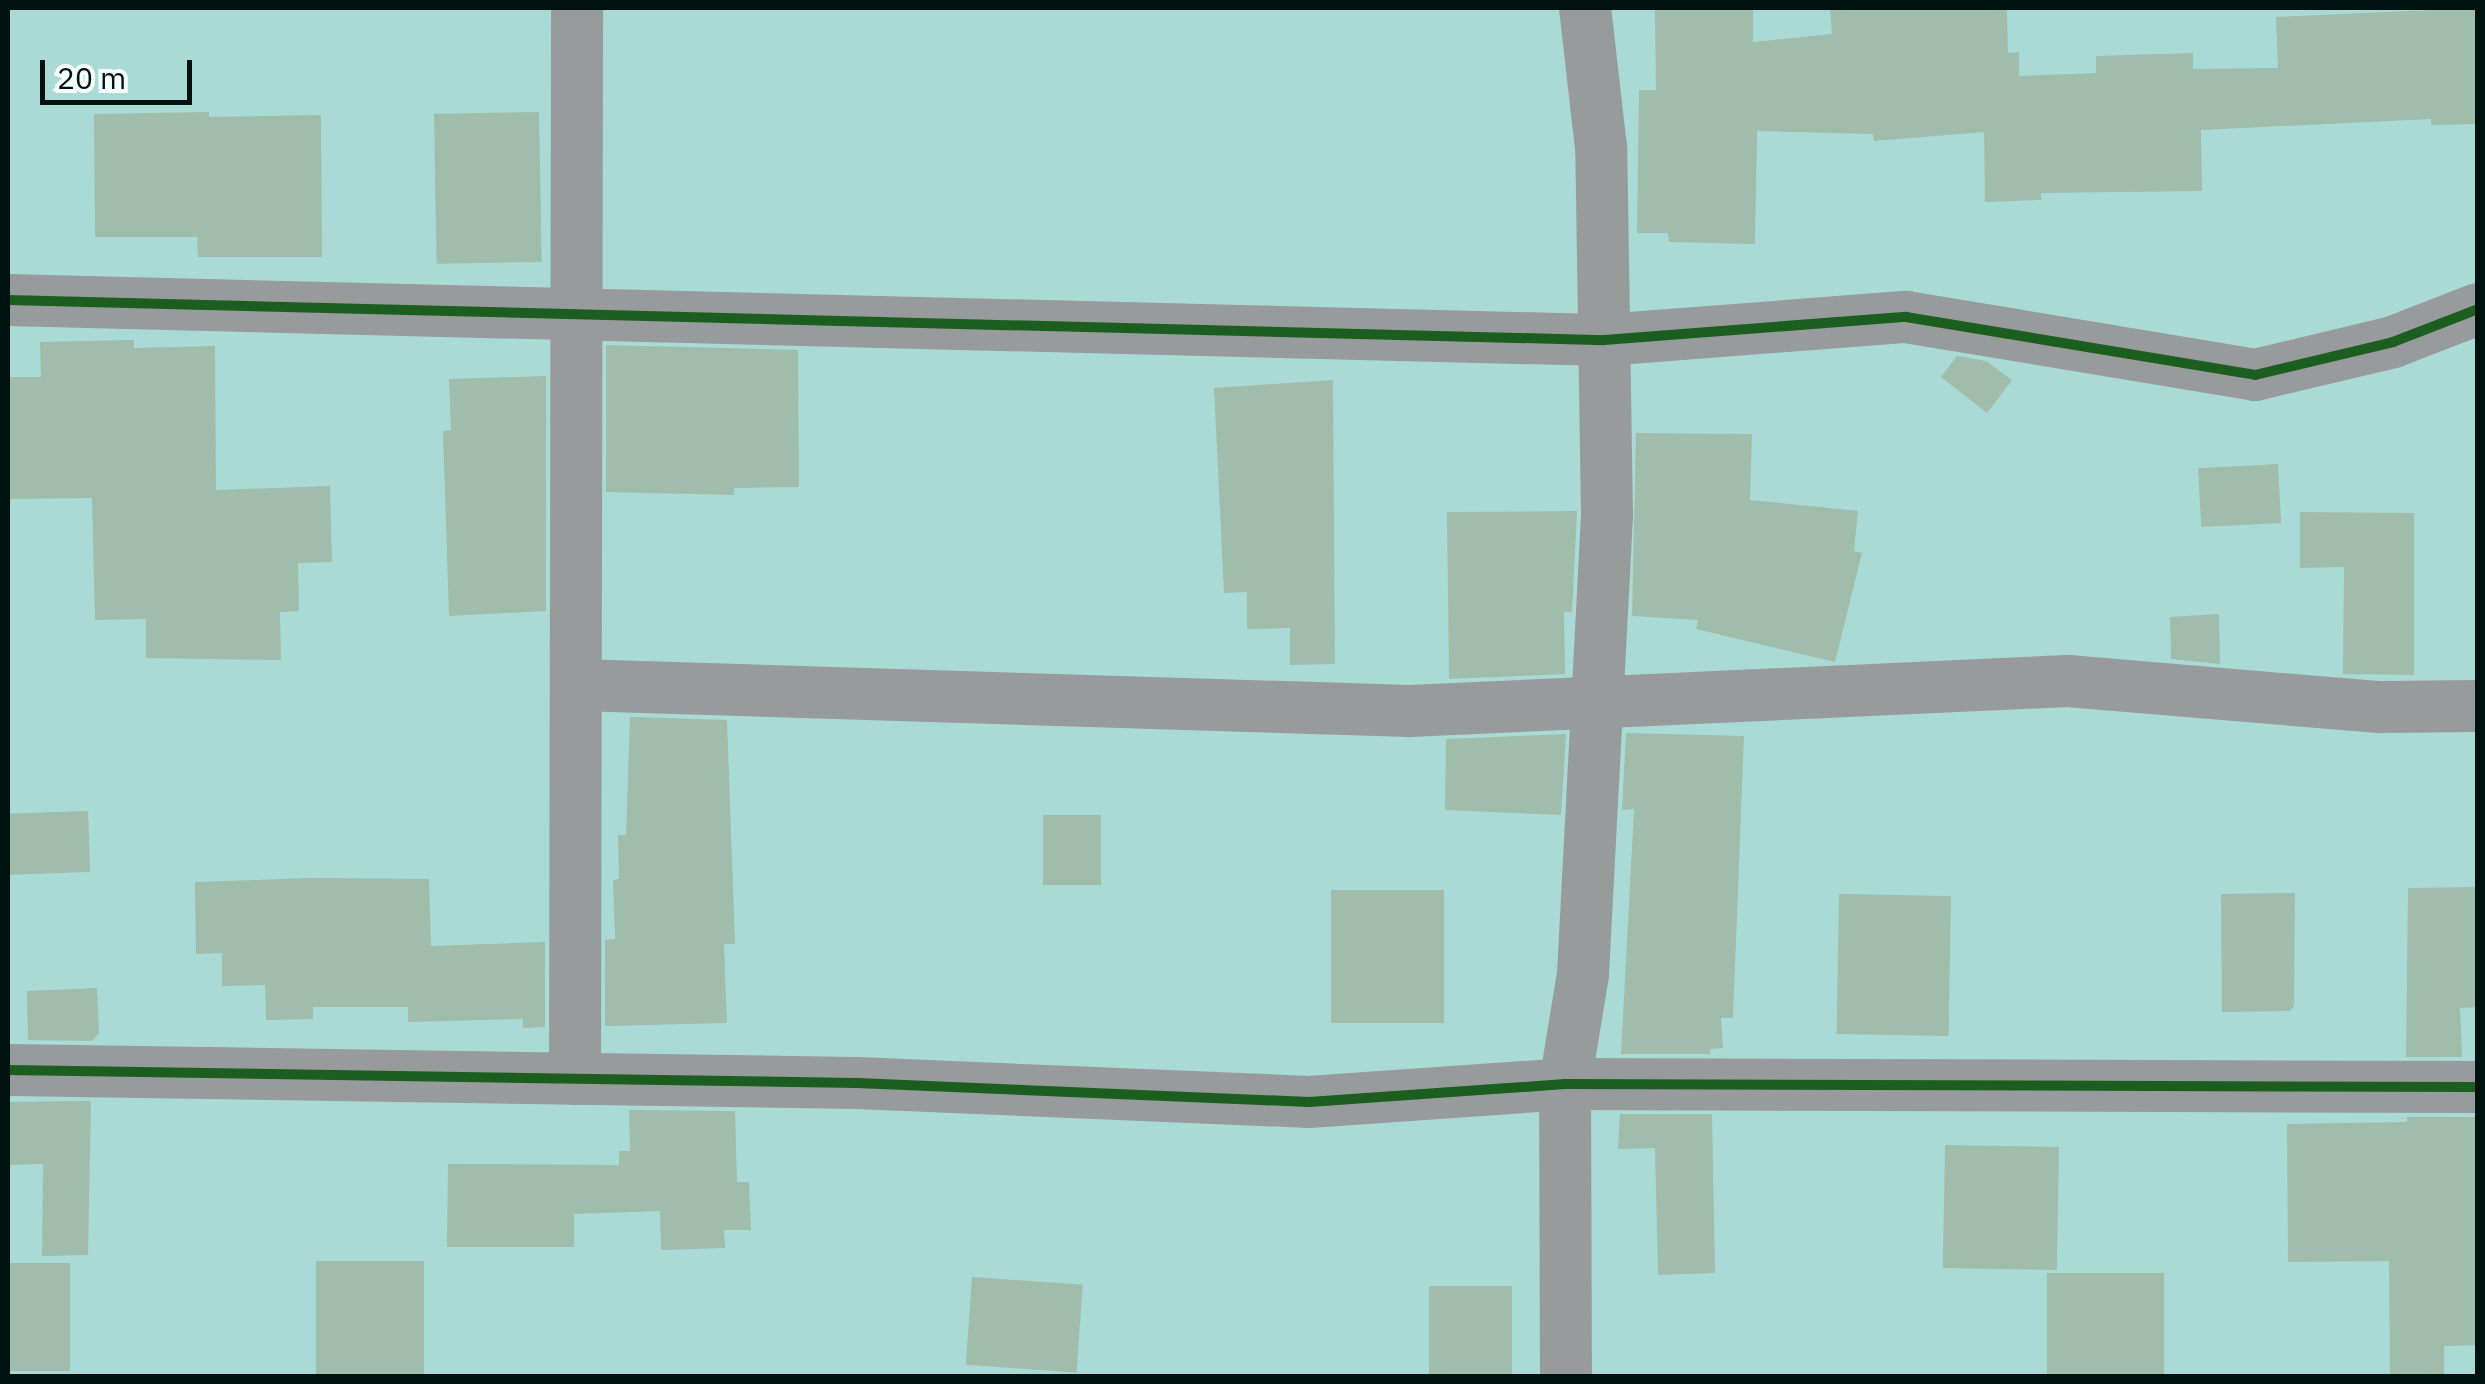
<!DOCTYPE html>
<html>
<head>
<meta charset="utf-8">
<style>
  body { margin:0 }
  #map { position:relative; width:2485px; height:1384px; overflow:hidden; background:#aadad5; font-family:"IBM Plex Sans",sans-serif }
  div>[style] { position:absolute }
  .building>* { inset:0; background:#a0bcaa; transform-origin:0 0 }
  .minor>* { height:52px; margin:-26px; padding:0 26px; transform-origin:26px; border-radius:26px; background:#989b9c }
  .cycleway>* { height:10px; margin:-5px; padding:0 5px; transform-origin:5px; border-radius:5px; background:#1b5e20 }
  span { translate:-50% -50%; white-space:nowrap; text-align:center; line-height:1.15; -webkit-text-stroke:10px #f6fefd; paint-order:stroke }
  .frame { position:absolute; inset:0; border:10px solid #00120f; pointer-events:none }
  .scale { position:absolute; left:40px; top:60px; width:152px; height:45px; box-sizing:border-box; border:5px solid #00120f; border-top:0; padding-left:12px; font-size:30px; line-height:35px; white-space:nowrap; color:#00120f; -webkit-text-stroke:8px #f6fefd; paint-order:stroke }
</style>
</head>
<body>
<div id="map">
  <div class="building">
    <i style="clip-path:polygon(1655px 8px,1753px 8px,1753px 42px,1832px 34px,1830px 8px,2007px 8px,2008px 53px,2019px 52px,2019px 76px,2096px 73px,2096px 56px,2193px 53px,2193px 69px,2278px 68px,2276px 17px,2478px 8px,2478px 124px,2431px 125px,2431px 119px,2201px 130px,2202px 191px,2041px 193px,2041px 200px,1985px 202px,1984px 132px,1874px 141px,1873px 134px,1757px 131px,1755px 244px,1669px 242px,1668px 233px,1637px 233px,1639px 90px,1656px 90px)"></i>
    <i style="clip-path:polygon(209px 112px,209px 117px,321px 115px,322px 257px,198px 257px,197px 237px,95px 237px,94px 114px)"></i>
    <i style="left:539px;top:112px;width:150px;height:105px;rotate:89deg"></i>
    <i style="clip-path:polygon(134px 340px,134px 348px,215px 346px,216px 490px,330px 486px,332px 562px,298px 563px,299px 611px,280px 612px,281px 660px,146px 658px,146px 619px,95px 620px,92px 498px,8px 499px,8px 377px,41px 377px,40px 342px)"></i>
    <i style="clip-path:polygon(606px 345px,798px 350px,799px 487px,734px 488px,734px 495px,606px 492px)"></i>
    <i style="clip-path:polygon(1957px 356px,1986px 361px,2012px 380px,1987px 413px,1941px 377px)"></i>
    <i style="clip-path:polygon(546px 376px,546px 611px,449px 616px,443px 431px,451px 430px,449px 379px)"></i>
    <i style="clip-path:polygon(1333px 380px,1335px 664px,1290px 665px,1290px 628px,1247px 629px,1247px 592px,1224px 593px,1214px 388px)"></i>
    <i style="clip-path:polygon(1636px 433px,1752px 434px,1750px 500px,1858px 511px,1854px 551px,1862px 553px,1835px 662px,1696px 629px,1698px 620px,1632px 616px)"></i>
    <i style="left:2278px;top:464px;width:59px;height:80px;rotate:87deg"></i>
    <i style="clip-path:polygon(1577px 511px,1572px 612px,1564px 612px,1565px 674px,1449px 679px,1447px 512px)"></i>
    <i style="clip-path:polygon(2300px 512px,2414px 513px,2414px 675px,2343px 674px,2344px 567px,2300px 568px)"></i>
    <i style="clip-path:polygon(2219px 614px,2220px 664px,2171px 659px,2170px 617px)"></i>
    <i style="clip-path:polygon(630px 717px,727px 720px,735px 944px,724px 944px,727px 1023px,605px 1026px,605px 940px,615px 939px,613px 880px,619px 879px,618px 835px,626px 835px)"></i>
    <i style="clip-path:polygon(1626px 733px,1744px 736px,1733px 1018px,1721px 1018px,1723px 1048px,1710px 1049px,1710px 1054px,1621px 1054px,1634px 809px,1622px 810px)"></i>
    <i style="clip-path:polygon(1566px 734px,1561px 815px,1445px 810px,1446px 739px)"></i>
    <i style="left:88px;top:811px;width:61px;height:80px;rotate:88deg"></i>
    <i style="left:1043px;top:815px;width:58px;height:70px"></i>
    <i style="clip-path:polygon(310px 878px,429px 879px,431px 946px,545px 942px,545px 1027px,523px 1028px,523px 1019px,408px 1022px,408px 1007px,313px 1007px,313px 1019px,266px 1020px,265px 985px,222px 986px,222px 953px,196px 954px,195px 882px)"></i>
    <i style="clip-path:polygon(2478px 887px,2478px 1007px,2460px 1008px,2462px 1057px,2406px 1057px,2408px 888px)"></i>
    <i style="left:1444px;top:890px;width:133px;height:113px;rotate:90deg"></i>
    <i style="clip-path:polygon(2295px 893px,2294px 1006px,2290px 1011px,2222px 1012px,2221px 894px)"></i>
    <i style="left:1951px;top:896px;width:140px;height:112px;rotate:91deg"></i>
    <i style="clip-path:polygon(97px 988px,99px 1033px,92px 1041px,28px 1040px,27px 991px)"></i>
    <i style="clip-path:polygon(91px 1101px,88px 1255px,42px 1256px,43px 1164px,8px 1165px,8px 1102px)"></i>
    <i style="clip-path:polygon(629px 1110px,735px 1111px,737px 1182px,749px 1182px,751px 1230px,724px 1230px,725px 1248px,661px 1250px,660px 1211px,574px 1214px,574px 1247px,447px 1247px,448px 1164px,619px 1165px,619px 1151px,630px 1151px)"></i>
    <i style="clip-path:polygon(1620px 1114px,1712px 1114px,1715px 1273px,1658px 1275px,1655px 1148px,1618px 1149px)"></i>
    <i style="clip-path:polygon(2407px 1117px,2478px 1117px,2478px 1345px,2444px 1346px,2444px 1376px,2390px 1376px,2389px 1261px,2288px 1262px,2287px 1124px,2407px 1122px)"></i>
    <i style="left:1945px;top:1145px;width:114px;height:123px;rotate:1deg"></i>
    <i style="left:316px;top:1261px;width:108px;height:115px"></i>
    <i style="left:8px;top:1263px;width:62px;height:108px"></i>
    <i style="left:2047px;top:1273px;width:117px;height:103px"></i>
    <i style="left:972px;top:1277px;width:111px;height:88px;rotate:4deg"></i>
    <i style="left:1429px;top:1286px;width:83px;height:90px"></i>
  </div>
  <div class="minor">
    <i style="left:8px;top:300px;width:1597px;rotate:1.44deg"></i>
    <i style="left:1604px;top:340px;width:303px;rotate:-4.4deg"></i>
    <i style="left:1906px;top:317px;width:354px;rotate:9.4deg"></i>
    <i style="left:2255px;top:375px;width:142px;rotate:-13.4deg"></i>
    <i style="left:2393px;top:342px;width:91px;rotate:-21.2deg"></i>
    <i style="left:578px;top:685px;width:832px;rotate:1.79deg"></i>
    <i style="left:1410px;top:711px;width:659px;rotate:-2.61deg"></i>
    <i style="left:2068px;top:681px;width:313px;rotate:4.8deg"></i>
    <i style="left:2380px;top:707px;width:98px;rotate:-0.6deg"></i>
    <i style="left:8px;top:1070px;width:849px;rotate:0.88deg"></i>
    <i style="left:857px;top:1083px;width:452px;rotate:2.4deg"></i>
    <i style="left:1309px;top:1102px;width:257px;rotate:-4deg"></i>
    <i style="left:1565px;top:1084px;width:913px;rotate:0.19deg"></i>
    <i style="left:575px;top:1079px;width:1071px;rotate:-89.89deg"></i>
    <i style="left:1566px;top:1376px;width:292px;rotate:-90.2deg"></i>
    <i style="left:1565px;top:1084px;width:111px;rotate:-80.7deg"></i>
    <i style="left:1583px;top:974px;width:460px;rotate:-87deg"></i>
    <i style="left:1607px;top:515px;width:367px;rotate:-90.9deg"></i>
    <i style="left:1601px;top:148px;width:141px;rotate:-96.5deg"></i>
  </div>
  <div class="cycleway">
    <i style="left:8px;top:300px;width:1597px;rotate:1.44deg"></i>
    <i style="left:1604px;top:340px;width:303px;rotate:-4.4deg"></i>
    <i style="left:1906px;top:317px;width:354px;rotate:9.4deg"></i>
    <i style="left:2255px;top:375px;width:142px;rotate:-13.4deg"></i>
    <i style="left:2393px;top:342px;width:91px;rotate:-21.2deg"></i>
    <i style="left:8px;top:1070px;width:849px;rotate:0.88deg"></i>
    <i style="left:857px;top:1083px;width:452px;rotate:2.4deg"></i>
    <i style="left:1309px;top:1102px;width:257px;rotate:-4deg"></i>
    <i style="left:1565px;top:1084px;width:913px;rotate:0.19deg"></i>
  </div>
  <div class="frame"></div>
  <div class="scale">20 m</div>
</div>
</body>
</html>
